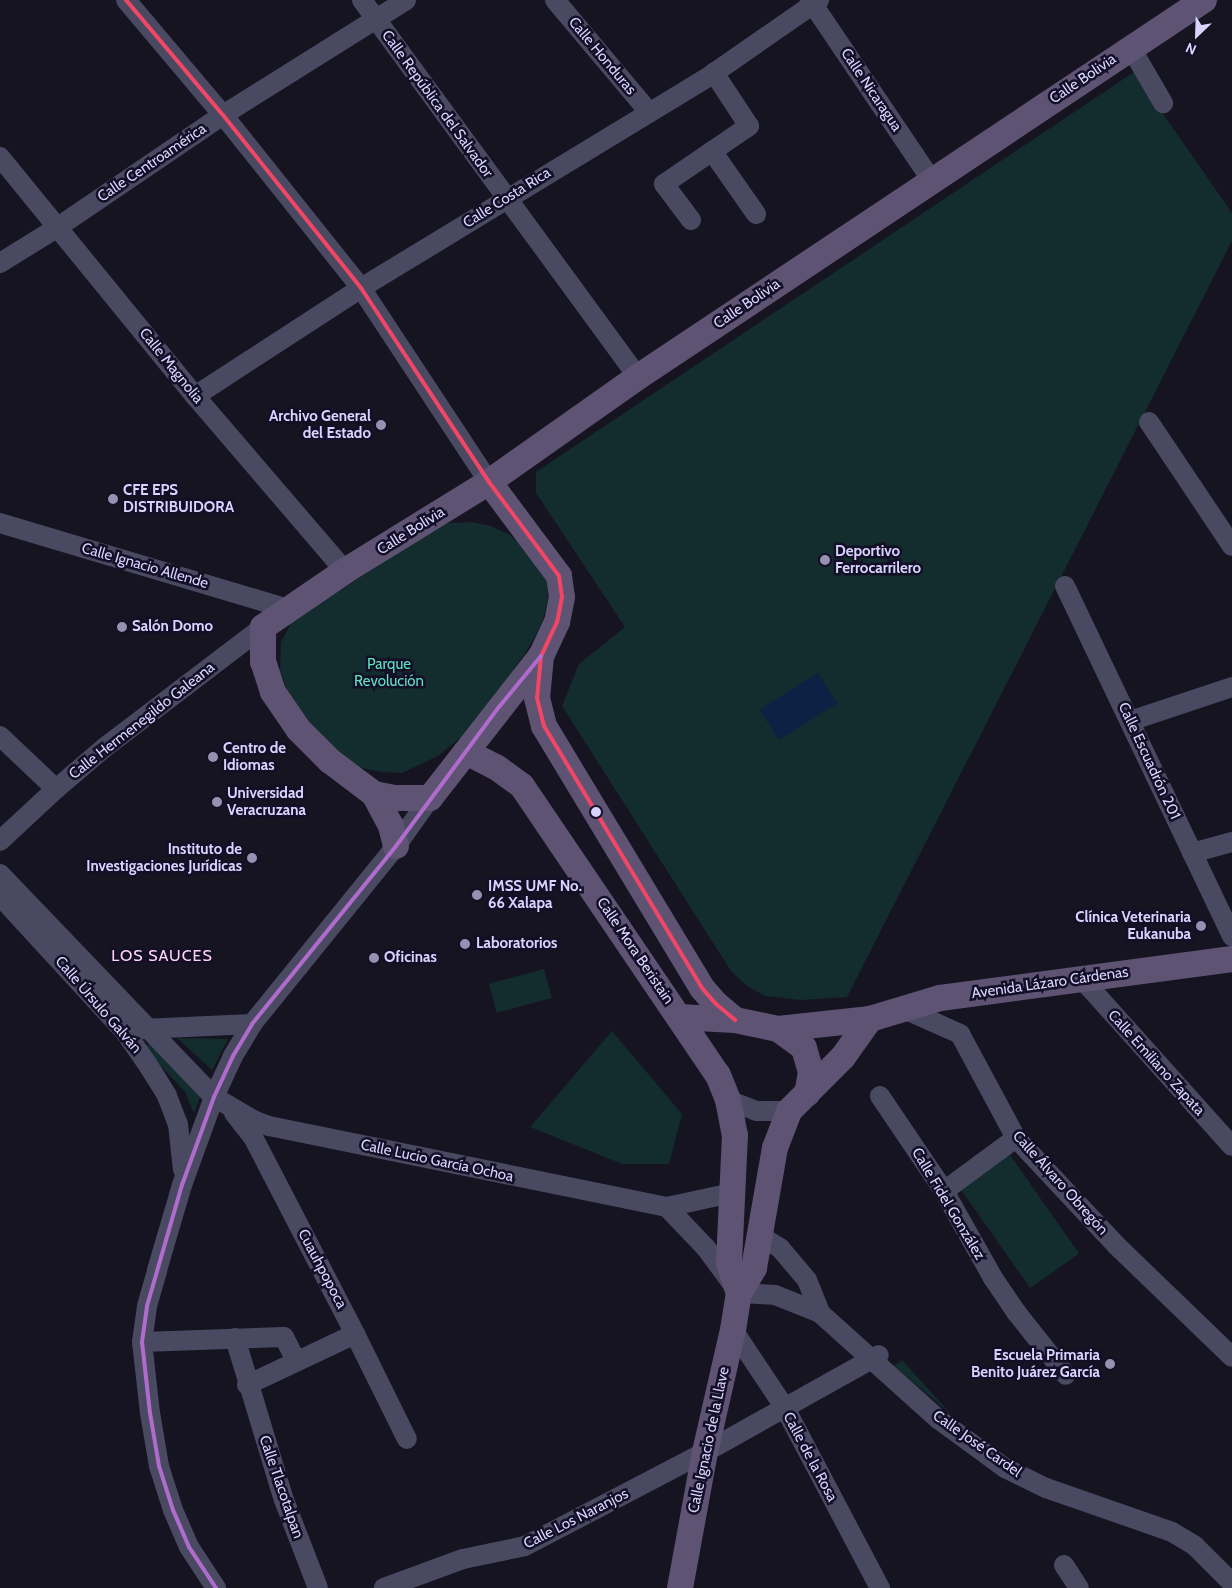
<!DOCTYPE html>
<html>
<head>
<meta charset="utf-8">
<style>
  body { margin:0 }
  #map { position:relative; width:1232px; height:1588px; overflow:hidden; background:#161421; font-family:Cabin,sans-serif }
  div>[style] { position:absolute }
  .green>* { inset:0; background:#132c2d; transform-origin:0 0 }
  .water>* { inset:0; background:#0d2144; transform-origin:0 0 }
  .minor>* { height:20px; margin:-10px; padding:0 10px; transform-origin:10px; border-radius:10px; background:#4a4962 }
  .major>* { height:26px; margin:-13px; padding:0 13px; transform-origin:13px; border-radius:13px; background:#5e5373 }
  .bus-1>* { height:4px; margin:-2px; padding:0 2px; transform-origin:2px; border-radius:2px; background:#f34667 }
  .bus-2>* { height:4px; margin:-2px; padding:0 2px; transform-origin:2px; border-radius:2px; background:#b06ccc }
  .dots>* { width:14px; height:14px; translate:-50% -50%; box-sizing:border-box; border:2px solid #130f26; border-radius:50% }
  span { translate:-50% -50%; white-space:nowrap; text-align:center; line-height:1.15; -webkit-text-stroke:5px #130f26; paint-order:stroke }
  .street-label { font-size:15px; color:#d9d4ff }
  .poi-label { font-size:15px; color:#d9d4ff; font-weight:700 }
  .right { translate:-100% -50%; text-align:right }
  .left { translate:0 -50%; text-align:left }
  .park-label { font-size:15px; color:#5fe0c0 }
  .neighbourhood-label { font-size:16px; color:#ffd6f0; letter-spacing:1px }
  .north { position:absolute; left:1172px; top:10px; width:50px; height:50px; -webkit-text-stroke:4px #130f26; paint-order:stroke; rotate:204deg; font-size:14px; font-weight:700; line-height:20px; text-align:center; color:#d9d4ff }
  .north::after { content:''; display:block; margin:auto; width:18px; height:22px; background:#d9d4ff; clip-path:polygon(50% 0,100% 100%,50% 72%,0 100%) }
</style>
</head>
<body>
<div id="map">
  <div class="green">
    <i style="clip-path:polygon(1134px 72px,1232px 213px,1232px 241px,847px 997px,801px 1000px,765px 996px,747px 986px,731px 971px,562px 706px,579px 664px,625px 627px,536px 493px,536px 472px)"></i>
    <i style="clip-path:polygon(471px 522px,491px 526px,510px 535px,536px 559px,547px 581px,548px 600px,542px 624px,526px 652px,471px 729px,438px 756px,402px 773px,382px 772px,357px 767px,339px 757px,290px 699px,280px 669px,281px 642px,293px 620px,446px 523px)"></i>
    <i style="left:544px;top:969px;width:30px;height:57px;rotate:75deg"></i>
    <i style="clip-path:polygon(612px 1031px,682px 1114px,669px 1164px,622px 1164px,530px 1127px)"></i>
    <i style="clip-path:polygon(177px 1038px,228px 1039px,212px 1070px)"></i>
    <i style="clip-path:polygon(151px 1043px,204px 1087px,194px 1113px,185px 1092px,144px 1048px)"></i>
    <i style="left:1008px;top:1152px;width:124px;height:60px;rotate:55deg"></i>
    <i style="clip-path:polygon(902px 1360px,952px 1415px,894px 1366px)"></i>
  </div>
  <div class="water">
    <i style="left:818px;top:673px;width:36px;height:69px;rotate:58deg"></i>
  </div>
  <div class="minor">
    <i style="left:126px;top:0;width:150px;rotate:49.9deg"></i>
    <i style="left:223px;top:115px;width:221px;rotate:51.4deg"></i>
    <i style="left:361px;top:288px;width:232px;rotate:56.6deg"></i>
    <i style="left:362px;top:0;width:467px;rotate:53.8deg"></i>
    <i style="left:555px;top:0;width:145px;rotate:50deg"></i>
    <i style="left:810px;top:0;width:218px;rotate:56deg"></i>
    <i style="left:1131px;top:48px;width:64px;rotate:59.8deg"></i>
    <i style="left:712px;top:151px;width:77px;rotate:55.1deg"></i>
    <i style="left:0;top:157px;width:308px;rotate:50.8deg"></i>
    <i style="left:195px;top:396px;width:230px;rotate:49.4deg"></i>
    <i style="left:691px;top:220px;width:45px;rotate:-126.9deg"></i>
    <i style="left:664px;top:184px;width:103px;rotate:-34.3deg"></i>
    <i style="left:749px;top:126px;width:64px;rotate:-123.4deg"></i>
    <i style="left:0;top:263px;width:68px;rotate:-31.8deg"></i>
    <i style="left:58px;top:227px;width:199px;rotate:-34.2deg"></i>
    <i style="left:223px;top:115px;width:216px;rotate:-32.1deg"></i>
    <i style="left:195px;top:396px;width:198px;rotate:-33deg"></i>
    <i style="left:361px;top:288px;width:413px;rotate:-31.3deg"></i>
    <i style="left:714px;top:73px;width:128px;rotate:-34.8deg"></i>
    <i style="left:1149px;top:422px;width:149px;rotate:56.2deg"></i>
    <i style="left:0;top:523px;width:302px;rotate:16.6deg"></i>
    <i style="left:1065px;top:586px;width:388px;rotate:64.5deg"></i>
    <i style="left:1130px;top:721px;width:108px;rotate:-18.4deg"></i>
    <i style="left:0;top:736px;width:77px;rotate:43.4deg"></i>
    <i style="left:0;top:841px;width:76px;rotate:-42.9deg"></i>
    <i style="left:56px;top:789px;width:63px;rotate:-40.5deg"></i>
    <i style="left:104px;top:748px;width:200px;rotate:-37.3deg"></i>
    <i style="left:1192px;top:853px;width:41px;rotate:-15.4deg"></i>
    <i style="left:0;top:874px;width:309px;rotate:46.2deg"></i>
    <i style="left:214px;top:1097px;width:48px;rotate:30.3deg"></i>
    <i style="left:255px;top:1121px;width:15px;rotate:20deg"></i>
    <i style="left:269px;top:1126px;width:406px;rotate:11.5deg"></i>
    <i style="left:667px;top:1207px;width:66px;rotate:-12.3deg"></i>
    <i style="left:0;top:896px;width:185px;rotate:47.4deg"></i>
    <i style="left:125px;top:1032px;width:40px;rotate:55.1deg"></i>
    <i style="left:148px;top:1065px;width:36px;rotate:58deg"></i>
    <i style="left:167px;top:1096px;width:30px;rotate:69deg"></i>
    <i style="left:178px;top:1124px;width:46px;rotate:83.8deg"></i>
    <i style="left:1082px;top:979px;width:224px;rotate:48.1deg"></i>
    <i style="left:902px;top:1008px;width:64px;rotate:24.1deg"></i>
    <i style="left:960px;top:1034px;width:118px;rotate:61.7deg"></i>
    <i style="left:1016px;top:1138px;width:146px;rotate:46.9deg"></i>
    <i style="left:1116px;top:1245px;width:161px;rotate:44deg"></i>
    <i style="left:142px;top:1029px;width:110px;rotate:-2.6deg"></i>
    <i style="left:880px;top:1096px;width:115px;rotate:56deg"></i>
    <i style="left:944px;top:1191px;width:100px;rotate:60.6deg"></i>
    <i style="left:993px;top:1278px;width:41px;rotate:55.9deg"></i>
    <i style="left:1016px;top:1312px;width:80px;rotate:51.6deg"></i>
    <i style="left:728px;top:1100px;width:30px;rotate:21deg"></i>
    <i style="left:756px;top:1111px;width:33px"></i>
    <i style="left:234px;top:1113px;width:31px;rotate:52deg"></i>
    <i style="left:253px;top:1137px;width:222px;rotate:62.6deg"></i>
    <i style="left:355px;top:1334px;width:117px;rotate:63.7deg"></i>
    <i style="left:944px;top:1191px;width:89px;rotate:-36.4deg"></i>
    <i style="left:667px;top:1207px;width:57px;rotate:46.4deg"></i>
    <i style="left:706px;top:1248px;width:56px;rotate:53.7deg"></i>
    <i style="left:739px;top:1293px;width:36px;rotate:3deg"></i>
    <i style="left:775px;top:1295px;width:48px;rotate:21.8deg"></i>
    <i style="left:820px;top:1313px;width:159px;rotate:41.9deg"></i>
    <i style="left:938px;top:1419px;width:83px;rotate:36.2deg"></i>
    <i style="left:1005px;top:1468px;width:46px;rotate:26deg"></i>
    <i style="left:1046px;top:1488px;width:133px;rotate:19.2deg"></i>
    <i style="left:1172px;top:1532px;width:27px;rotate:31deg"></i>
    <i style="left:1195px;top:1546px;width:52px;rotate:45deg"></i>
    <i style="left:759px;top:1235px;width:25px;rotate:32deg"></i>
    <i style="left:780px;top:1248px;width:42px;rotate:49.8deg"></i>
    <i style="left:807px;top:1280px;width:35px;rotate:68deg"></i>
    <i style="left:733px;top:1330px;width:94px;rotate:56.3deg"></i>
    <i style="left:785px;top:1408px;width:204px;rotate:62.2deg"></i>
    <i style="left:235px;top:1338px;width:169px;rotate:73.2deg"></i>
    <i style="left:284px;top:1500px;width:94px;rotate:68.9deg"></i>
    <i style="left:142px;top:1342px;width:142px;rotate:-2deg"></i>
    <i style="left:284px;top:1337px;width:27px;rotate:63deg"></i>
    <i style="left:247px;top:1385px;width:119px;rotate:-25.3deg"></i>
    <i style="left:1064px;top:1565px;width:27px;rotate:57deg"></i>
    <i style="left:216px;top:1588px;width:49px;rotate:-123.4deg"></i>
    <i style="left:189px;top:1547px;width:40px;rotate:-113.4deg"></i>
    <i style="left:173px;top:1510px;width:46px;rotate:-107.7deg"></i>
    <i style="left:159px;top:1466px;width:54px;rotate:-99.6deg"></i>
    <i style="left:150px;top:1413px;width:71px;rotate:-96.4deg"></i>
    <i style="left:142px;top:1342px;width:36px;rotate:-82deg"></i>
    <i style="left:147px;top:1306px;width:37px;rotate:-74deg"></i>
    <i style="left:157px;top:1270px;width:89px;rotate:-73.6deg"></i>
    <i style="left:182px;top:1185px;width:94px;rotate:-70deg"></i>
    <i style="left:214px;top:1097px;width:45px;rotate:-65.1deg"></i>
    <i style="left:233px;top:1056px;width:37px;rotate:-59deg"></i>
    <i style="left:252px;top:1024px;width:229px;rotate:-51deg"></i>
    <i style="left:396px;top:846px;width:59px;rotate:-54.7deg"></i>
    <i style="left:384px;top:1588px;width:84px;rotate:-20.2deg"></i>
    <i style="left:463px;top:1559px;width:63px;rotate:-11.8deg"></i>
    <i style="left:525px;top:1546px;width:218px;rotate:-27.6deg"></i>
    <i style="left:718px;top:1445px;width:184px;rotate:-29.2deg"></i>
  </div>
  <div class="major">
    <i style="left:489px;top:482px;width:117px;rotate:53.3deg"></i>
    <i style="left:559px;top:576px;width:21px;rotate:82deg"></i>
    <i style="left:562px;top:597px;width:25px;rotate:101deg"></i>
    <i style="left:557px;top:622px;width:38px;rotate:115deg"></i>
    <i style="left:541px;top:656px;width:42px;rotate:95.4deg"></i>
    <i style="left:537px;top:698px;width:29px;rotate:76deg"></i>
    <i style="left:544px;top:726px;width:306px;rotate:58.9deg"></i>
    <i style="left:702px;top:988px;width:21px;rotate:49deg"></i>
    <i style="left:716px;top:1004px;width:25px;rotate:40deg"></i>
    <i style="left:466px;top:752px;width:34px;rotate:27deg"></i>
    <i style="left:496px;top:767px;width:32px;rotate:36deg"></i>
    <i style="left:522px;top:786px;width:349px;rotate:55.9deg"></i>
    <i style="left:718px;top:1075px;width:27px;rotate:68deg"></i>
    <i style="left:728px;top:1100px;width:36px;rotate:79deg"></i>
    <i style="left:735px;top:1135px;width:128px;rotate:92.7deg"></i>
    <i style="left:729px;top:1263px;width:32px;rotate:72deg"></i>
    <i style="left:374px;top:794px;width:21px;rotate:11deg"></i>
    <i style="left:395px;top:798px;width:35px"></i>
    <i style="left:430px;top:798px;width:180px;rotate:-52deg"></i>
    <i style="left:396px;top:846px;width:21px;rotate:-104deg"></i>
    <i style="left:391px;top:826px;width:36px;rotate:-118deg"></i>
    <i style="left:374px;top:794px;width:55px;rotate:-143.1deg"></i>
    <i style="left:330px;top:761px;width:44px;rotate:-135deg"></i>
    <i style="left:299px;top:730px;width:46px;rotate:-124.4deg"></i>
    <i style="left:273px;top:692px;width:32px;rotate:-108deg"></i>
    <i style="left:263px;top:662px;width:35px;rotate:-90deg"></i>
    <i style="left:263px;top:627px;width:99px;rotate:-34.3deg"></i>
    <i style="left:345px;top:571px;width:169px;rotate:-31.7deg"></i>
    <i style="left:489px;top:482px;width:182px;rotate:-35.2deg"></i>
    <i style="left:638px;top:377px;width:680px;rotate:-33.67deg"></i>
    <i style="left:679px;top:1017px;width:56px;rotate:3.1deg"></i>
    <i style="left:735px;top:1020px;width:44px;rotate:11.8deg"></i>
    <i style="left:778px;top:1029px;width:93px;rotate:-6.2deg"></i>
    <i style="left:870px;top:1019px;width:73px;rotate:-16.7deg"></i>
    <i style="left:940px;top:998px;width:295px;rotate:-7.6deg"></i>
    <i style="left:778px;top:1029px;width:32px;rotate:36deg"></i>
    <i style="left:804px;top:1048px;width:25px;rotate:74deg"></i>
    <i style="left:811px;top:1072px;width:22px;rotate:100deg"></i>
    <i style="left:680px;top:1588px;width:138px;rotate:-79.6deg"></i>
    <i style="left:705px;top:1452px;width:125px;rotate:-77.1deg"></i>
    <i style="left:733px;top:1330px;width:37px;rotate:-81deg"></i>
    <i style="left:739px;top:1293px;width:29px;rotate:-59deg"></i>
    <i style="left:754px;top:1268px;width:122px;rotate:-80.1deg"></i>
    <i style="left:775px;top:1148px;width:40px;rotate:-69deg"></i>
    <i style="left:789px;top:1111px;width:76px;rotate:-45deg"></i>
    <i style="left:843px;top:1057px;width:47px;rotate:-54.6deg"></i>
  </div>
  <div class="bus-1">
    <i style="left:126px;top:0;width:150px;rotate:49.9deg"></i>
    <i style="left:223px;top:115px;width:221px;rotate:51.4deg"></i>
    <i style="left:361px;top:288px;width:232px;rotate:56.6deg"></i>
    <i style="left:489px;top:482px;width:117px;rotate:53.3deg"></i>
    <i style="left:559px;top:576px;width:21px;rotate:82deg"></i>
    <i style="left:562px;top:597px;width:25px;rotate:101deg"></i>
    <i style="left:557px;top:622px;width:38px;rotate:115deg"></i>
    <i style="left:541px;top:656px;width:42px;rotate:95.4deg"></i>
    <i style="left:537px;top:698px;width:29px;rotate:76deg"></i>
    <i style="left:544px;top:726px;width:306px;rotate:58.9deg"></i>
    <i style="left:702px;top:988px;width:21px;rotate:49deg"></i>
    <i style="left:716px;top:1004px;width:25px;rotate:40deg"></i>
  </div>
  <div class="bus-2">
    <i style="left:216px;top:1588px;width:49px;rotate:-123.4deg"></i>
    <i style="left:189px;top:1547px;width:40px;rotate:-113.4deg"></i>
    <i style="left:173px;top:1510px;width:46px;rotate:-107.7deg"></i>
    <i style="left:159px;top:1466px;width:54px;rotate:-99.6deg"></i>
    <i style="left:150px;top:1413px;width:71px;rotate:-96.4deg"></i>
    <i style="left:142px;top:1342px;width:36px;rotate:-82deg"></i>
    <i style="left:147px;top:1306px;width:126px;rotate:-73.9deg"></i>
    <i style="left:182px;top:1185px;width:94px;rotate:-70deg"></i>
    <i style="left:214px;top:1097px;width:45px;rotate:-65.1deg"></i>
    <i style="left:233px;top:1056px;width:37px;rotate:-59deg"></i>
    <i style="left:252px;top:1024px;width:229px;rotate:-51deg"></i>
    <i style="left:396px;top:846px;width:173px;rotate:-53.5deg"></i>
    <i style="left:499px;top:707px;width:66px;rotate:-50.5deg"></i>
  </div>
  <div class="dots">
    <i style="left:381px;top:425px;background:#9591b1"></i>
    <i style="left:113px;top:499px;background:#9591b1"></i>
    <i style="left:825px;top:560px;background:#9591b1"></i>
    <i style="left:122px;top:627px;background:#9591b1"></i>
    <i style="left:213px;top:757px;background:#9591b1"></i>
    <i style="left:217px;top:802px;background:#9591b1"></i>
    <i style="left:596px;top:812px;background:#d9d4ff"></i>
    <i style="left:252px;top:858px;background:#9591b1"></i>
    <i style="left:477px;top:895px;background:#9591b1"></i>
    <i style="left:1201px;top:926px;background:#9591b1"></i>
    <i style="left:465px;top:944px;background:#9591b1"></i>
    <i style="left:374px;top:958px;background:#9591b1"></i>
    <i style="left:1110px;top:1364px;background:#9591b1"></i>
  </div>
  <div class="street-label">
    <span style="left:602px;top:56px;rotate:50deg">Calle Honduras</span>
    <span style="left:1083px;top:79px;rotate:-34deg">Calle Bolivia</span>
    <span style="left:871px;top:90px;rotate:56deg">Calle Nicaragua</span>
    <span style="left:437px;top:104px;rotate:54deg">Calle República del Salvador</span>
    <span style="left:152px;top:163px;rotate:-34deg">Calle Centroamérica</span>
    <span style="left:507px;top:198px;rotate:-32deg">Calle Costa Rica</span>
    <span style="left:747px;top:304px;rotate:-34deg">Calle Bolivia</span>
    <span style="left:171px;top:366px;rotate:51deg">Calle Magnolia</span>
    <span style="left:411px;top:531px;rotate:-32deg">Calle Bolivia</span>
    <span style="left:145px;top:566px;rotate:16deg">Calle Ignacio Allende</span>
    <span style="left:142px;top:721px;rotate:-38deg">Calle Hermenegildo Galeana</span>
    <span style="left:1149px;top:761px;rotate:65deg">Calle Escuadrón 201</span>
    <span style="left:635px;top:951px;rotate:56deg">Calle Mora Beristain</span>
    <span style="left:1050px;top:983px;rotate:-8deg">Avenida Lázaro Cárdenas</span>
    <span style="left:98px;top:1005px;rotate:49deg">Calle Úrsulo Galván</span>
    <span style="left:1156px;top:1063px;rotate:48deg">Calle Emiliano Zapata</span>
    <span style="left:437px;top:1161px;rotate:12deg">Calle Lucio García Ochoa</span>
    <span style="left:1060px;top:1183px;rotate:48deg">Calle Álvaro Obregón</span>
    <span style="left:948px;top:1204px;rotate:59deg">Calle Fidel González</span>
    <span style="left:322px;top:1269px;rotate:62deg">Cuauhpopoca</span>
    <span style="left:709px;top:1440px;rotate:-78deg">Calle Ignacio de la Llave</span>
    <span style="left:977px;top:1444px;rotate:35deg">Calle José Cardel</span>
    <span style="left:810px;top:1457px;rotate:62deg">Calle de la Rosa</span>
    <span style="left:281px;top:1487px;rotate:71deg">Calle Tlacotalpan</span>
    <span style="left:576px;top:1519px;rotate:-27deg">Calle Los Naranjos</span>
  </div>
  <div class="poi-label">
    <span class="right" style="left:371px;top:425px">Archivo General<br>del Estado</span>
    <span class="left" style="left:123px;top:499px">CFE EPS<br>DISTRIBUIDORA</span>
    <span class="left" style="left:835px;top:560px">Deportivo<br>Ferrocarrilero</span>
    <span class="left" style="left:132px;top:627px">Salón Domo</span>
    <span class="left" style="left:223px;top:757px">Centro de<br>Idiomas</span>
    <span class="left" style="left:227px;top:802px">Universidad<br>Veracruzana</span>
    <span class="right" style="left:242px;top:858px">Instituto de<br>Investigaciones Jurídicas</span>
    <span class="left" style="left:488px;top:895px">IMSS UMF No.<br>66 Xalapa</span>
    <span class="right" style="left:1191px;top:926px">Clínica Veterinaria<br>Eukanuba</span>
    <span class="left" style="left:476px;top:944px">Laboratorios</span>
    <span class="left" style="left:384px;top:958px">Oficinas</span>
    <span class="right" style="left:1100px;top:1364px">Escuela Primaria<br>Benito Juárez García</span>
  </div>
  <div class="park-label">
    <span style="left:389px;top:673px">Parque<br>Revolución</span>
  </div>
  <div class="neighbourhood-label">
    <span style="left:162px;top:956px">LOS SAUCES</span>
  </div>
  <div class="north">N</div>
</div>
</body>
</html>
